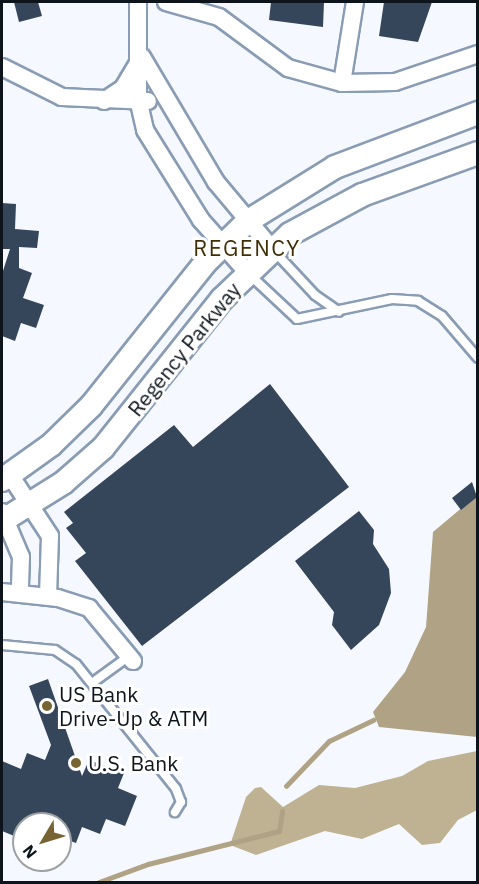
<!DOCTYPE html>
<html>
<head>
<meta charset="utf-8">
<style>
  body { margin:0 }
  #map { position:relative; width:479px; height:884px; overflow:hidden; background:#f5f9ff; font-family:"IBM Plex Sans",sans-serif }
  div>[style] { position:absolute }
  .forest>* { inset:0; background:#bfb293 }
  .water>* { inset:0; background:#b0a284 }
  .stream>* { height:4.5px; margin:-2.25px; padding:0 2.25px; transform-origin:2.25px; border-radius:2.25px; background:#b0a284 }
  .building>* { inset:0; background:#35455a }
  .roads { filter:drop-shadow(2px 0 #899cb4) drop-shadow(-2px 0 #899cb4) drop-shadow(0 2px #899cb4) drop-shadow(0 -2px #899cb4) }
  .service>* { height:8px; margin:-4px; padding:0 4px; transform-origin:4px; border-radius:4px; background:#fff }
  .minor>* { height:16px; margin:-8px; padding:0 8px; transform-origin:8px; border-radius:8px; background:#fff }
  .secondary>* { height:22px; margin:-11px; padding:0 11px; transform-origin:11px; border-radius:11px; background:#fff }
  .dots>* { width:16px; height:16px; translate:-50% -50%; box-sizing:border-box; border:3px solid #fff; border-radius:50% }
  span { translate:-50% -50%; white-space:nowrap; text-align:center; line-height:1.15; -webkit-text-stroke:6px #fff; paint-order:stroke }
  .street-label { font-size:21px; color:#0d141c }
  .poi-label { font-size:21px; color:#0d141c }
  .left { translate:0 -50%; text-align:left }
  .neighbourhood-label { font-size:22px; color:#3f2f05; letter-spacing:1.5px }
  .frame { position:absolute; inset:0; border:3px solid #0d141c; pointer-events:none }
  .north { position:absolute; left:12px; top:812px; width:60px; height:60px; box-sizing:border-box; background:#fff; border:2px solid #9ea1a4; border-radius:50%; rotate:232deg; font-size:16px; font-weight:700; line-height:24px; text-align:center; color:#0d141c }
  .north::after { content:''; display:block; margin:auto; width:21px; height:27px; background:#786433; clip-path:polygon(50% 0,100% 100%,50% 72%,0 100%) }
</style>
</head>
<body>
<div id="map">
  <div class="forest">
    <i style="clip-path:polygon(477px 751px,477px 810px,458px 820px,440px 843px,422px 845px,399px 824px,362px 839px,325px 831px,256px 855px,230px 845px,246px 797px,255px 788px,261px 787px,283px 807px,319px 785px,355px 788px,402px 776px,428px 761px)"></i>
  </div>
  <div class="water">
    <i style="clip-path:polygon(477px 495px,477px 737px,379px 727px,373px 712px,405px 672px,426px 627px,433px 532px)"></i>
  </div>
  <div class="stream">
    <i style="left:286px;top:786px;width:62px;rotate:-46.3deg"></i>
    <i style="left:329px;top:741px;width:49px;rotate:-25.5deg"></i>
    <i style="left:99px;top:882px;width:52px;rotate:-20.2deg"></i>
    <i style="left:148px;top:864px;width:135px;rotate:-14.1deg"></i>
    <i style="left:279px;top:831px;width:20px;rotate:-81deg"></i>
  </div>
  <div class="building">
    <i style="clip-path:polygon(14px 2px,38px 2px,42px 16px,19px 22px)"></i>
    <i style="clip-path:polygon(271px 2px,324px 2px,323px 27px,269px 20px)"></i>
    <i style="clip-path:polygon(384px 2px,432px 2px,418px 42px,379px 36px)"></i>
    <i style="clip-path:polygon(2px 203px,16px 204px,15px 229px,39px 231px,37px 248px,19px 247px,19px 268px,32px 273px,23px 298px,44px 305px,36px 328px,21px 323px,15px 341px,2px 336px,2px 274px,10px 249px,2px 249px)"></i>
    <i style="clip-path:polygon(270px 384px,349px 487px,142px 646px,75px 561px,86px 553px,66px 528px,73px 523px,64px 512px,174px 425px,193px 447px)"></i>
    <i style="clip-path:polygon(472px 482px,477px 497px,461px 510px,452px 498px)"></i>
    <i style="clip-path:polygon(359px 511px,374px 530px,373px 544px,389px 569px,391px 593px,379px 625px,351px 650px,332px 625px,334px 612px,295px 561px)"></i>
    <i style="clip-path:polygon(48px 679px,82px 776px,89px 760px,124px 773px,118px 788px,137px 796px,125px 826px,106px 819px,100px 834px,82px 827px,76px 843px,60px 837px,60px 824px,24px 824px,24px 840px,2px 831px,2px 761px,21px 769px,27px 753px,45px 760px,51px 745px,29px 686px)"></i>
  </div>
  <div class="roads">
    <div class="service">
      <i style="left:274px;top:251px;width:60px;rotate:47deg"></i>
      <i style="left:315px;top:295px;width:29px;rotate:35deg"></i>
      <i style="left:250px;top:275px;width:64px;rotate:43.1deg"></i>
      <i style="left:297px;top:319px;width:97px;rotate:-11.9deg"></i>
      <i style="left:392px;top:299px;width:26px;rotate:4deg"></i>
      <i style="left:418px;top:301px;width:28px;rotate:32deg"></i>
      <i style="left:442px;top:316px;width:55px;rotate:49.4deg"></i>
      <i style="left:2px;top:645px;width:53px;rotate:5.4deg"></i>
      <i style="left:55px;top:650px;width:25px;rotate:34deg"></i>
      <i style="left:76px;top:664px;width:160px;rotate:51.3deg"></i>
      <i style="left:176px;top:789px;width:14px;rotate:69deg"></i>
      <i style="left:181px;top:802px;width:12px;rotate:121deg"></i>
      <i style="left:92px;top:683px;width:46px;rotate:-36.1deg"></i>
    </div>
    <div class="minor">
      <i style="left:138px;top:2px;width:97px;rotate:90deg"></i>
      <i style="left:138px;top:99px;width:32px;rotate:77deg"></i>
      <i style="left:145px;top:130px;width:106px;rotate:58.1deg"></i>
      <i style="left:201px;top:220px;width:69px;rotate:48.5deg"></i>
      <i style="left:166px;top:2px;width:55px;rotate:15.8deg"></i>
      <i style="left:219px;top:17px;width:86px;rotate:36.5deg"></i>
      <i style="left:288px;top:68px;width:56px;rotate:15.5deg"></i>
      <i style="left:342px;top:83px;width:53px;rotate:-1.1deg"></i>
      <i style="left:395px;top:82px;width:88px;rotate:-18.6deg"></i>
      <i style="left:142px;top:57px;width:145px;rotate:59.4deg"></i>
      <i style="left:216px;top:182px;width:87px;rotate:50.1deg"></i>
      <i style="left:2px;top:67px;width:67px;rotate:26.6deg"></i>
      <i style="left:62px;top:97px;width:86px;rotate:2.7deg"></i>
      <i style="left:342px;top:83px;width:82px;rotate:-80.9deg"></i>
      <i style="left:104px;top:101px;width:23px;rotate:-34deg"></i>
      <i style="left:123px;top:88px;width:29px;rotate:-59deg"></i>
      <i style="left:10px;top:475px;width:73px;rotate:56.7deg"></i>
      <i style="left:50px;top:536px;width:60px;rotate:91.9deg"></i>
      <i style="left:2px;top:512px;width:49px;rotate:67.1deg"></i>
      <i style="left:21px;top:557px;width:37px;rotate:92deg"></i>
      <i style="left:2px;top:592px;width:56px;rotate:6.1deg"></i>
      <i style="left:58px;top:598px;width:33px;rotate:18deg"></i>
      <i style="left:89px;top:608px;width:69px;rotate:50.3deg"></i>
    </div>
    <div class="secondary">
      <i style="left:2px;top:480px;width:60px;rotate:-35.5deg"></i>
      <i style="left:51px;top:445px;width:56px;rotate:-44.3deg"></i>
      <i style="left:91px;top:406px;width:183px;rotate:-51.4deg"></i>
      <i style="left:205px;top:263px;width:60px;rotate:-44.3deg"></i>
      <i style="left:248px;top:221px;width:102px;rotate:-31.8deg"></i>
      <i style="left:335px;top:167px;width:153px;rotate:-20.7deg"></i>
      <i style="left:2px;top:521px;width:72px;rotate:-31.9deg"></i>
      <i style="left:63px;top:483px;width:53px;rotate:-41.2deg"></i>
      <i style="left:103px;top:448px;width:191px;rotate:-51.4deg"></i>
      <i style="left:222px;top:299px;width:94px;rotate:-43.7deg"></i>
      <i style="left:290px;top:234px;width:82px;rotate:-28.4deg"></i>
      <i style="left:362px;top:195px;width:123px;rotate:-19.9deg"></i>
    </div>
  </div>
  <div class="dots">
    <i style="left:47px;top:706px;background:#786433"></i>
    <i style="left:76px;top:763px;background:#786433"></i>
  </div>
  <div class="street-label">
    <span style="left:184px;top:349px;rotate:-51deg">Regency Parkway</span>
  </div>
  <div class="poi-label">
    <span class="left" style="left:59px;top:706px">US Bank<br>Drive-Up &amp; ATM</span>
    <span class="left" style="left:88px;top:763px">U.S. Bank</span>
  </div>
  <div class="neighbourhood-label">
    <span style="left:247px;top:248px">REGENCY</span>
  </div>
  <div class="frame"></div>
  <div class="north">N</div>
</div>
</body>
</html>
